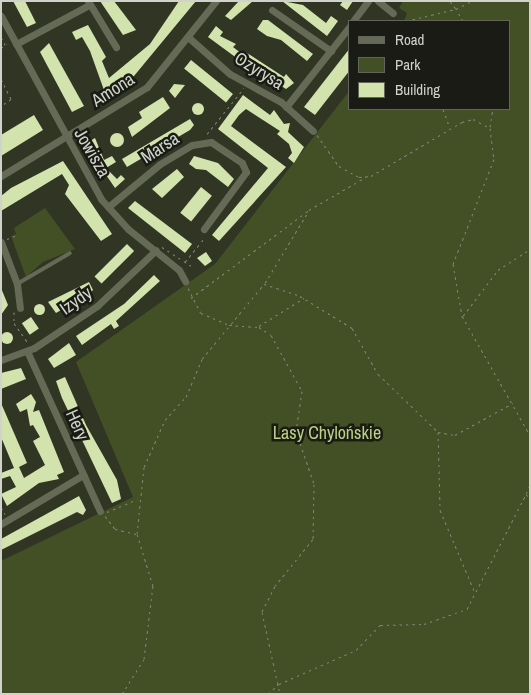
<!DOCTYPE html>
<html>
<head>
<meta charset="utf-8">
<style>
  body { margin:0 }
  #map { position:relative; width:531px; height:695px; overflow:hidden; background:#303524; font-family:"Archivo Narrow",sans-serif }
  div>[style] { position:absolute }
  .green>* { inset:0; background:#434f25 }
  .building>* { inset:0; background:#d2e3ad; transform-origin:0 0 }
  .round { border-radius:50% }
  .path>* { height:1px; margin-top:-0.5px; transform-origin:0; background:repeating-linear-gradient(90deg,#828679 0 2.5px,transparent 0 6.5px) }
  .lane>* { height:4px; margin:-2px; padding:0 2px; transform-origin:2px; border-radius:2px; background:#646a55 }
  .street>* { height:7px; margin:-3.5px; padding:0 3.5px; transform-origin:3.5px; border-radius:3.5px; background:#646a55 }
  span { translate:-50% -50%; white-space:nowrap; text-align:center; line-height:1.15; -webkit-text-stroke:5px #191b14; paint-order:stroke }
  .street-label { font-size:18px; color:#d0d3c9 }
  .park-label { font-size:18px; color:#bbd184 }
  .frame { position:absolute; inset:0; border:2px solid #d0d3c9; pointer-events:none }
  .legend { position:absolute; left:348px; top:20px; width:162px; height:90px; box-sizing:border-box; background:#191b14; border:1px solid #62655c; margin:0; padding:6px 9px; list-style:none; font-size:15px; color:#d0d3c9 }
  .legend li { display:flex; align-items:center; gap:10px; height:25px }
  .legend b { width:25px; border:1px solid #62655c }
</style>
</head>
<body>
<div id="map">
  <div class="green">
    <i style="clip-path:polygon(403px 1px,530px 1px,530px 694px,1px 694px,1px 561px,133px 497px,76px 362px,215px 264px,350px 90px,350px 109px,510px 109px,510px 21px,404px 21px,407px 13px,399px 8px)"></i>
    <i style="clip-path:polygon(45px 208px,75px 249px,43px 262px,26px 277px,11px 236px,16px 234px,14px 228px)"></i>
  </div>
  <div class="building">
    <i style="clip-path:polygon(13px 1px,25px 1px,36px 23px,27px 27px)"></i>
    <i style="clip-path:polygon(100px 1px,114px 1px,136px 30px,123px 35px)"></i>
    <i style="clip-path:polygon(179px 1px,196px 1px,134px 76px,105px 93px,90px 51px,82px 37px,76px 40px,72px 32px,88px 25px,106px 57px,102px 61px,109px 78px,150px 44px)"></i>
    <i style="clip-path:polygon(239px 1px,253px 1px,231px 20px,225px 16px)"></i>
    <i style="clip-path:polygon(282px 1px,303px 5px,326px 23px,331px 16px,338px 21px,327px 36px)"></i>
    <i style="clip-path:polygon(343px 1px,353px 1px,347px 10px,340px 5px)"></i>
    <i style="clip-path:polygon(263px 20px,268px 20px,313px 54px,307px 61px,281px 40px,267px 36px,257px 29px)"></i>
    <i style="clip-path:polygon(216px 26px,223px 32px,220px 36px,236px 44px,233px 47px,242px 54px,244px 51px,284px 77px,286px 74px,294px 83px,286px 89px,265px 75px,257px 78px,253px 70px,208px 37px)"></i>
    <i style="clip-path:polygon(49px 43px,84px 106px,72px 112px,40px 52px)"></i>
    <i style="clip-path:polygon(350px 48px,350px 70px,315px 115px,304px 107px)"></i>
    <i style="left:191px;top:60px;width:54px;height:11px;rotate:39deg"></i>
    <i style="clip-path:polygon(174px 84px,185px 85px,175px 98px,169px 91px)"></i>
    <i style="clip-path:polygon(243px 95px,270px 115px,274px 110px,284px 124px,290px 123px,288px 132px,304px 147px,294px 163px,288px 158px,292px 153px,289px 144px,277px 134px,280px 131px,246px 109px,239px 115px,231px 126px,286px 167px,219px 241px,212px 235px,268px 168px,218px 129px)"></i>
    <i style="clip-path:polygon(163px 97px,170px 108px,132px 137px,128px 127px,142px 118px,139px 112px)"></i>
    <i class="round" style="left:192px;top:103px;width:12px;height:12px"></i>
    <i style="clip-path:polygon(34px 115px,43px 130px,1px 156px,1px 135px)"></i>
    <i style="clip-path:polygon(190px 119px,194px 125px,190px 130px,127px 167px,122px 159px)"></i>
    <i class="round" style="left:110px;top:133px;width:14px;height:14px"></i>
    <i style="clip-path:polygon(95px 138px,104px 160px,112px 156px,116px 162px,106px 168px,117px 179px,121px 175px,125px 179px,115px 188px,85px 144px)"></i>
    <i style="clip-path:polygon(194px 156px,218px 163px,234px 179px,228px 187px,206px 170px,196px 169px,189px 164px)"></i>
    <i style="clip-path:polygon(63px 161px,112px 234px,101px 241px,65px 194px,69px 185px,62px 174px,1px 211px,1px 196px,11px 188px)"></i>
    <i style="clip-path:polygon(177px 169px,184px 177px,162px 198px,152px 189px)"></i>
    <i style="left:201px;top:187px;width:14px;height:33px;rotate:39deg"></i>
    <i style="clip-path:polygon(135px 201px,192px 244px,185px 253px,128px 208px)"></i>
    <i style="left:127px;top:244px;width:10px;height:46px;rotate:45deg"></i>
    <i style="clip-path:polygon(206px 252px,212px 261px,205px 266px,197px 258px)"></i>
    <i style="clip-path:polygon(154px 275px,160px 281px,116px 321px,119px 326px,114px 329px,111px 324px,82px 345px,76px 336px,124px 304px)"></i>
    <i style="clip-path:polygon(89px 282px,93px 290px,90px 293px,56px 313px,48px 302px)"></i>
    <i style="clip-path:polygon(1px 288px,8px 305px,1px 315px)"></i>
    <i class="round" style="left:33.5px;top:303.5px;width:11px;height:11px"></i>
    <i style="left:31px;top:317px;width:14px;height:11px;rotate:56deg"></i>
    <i class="round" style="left:1px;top:332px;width:12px;height:12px"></i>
    <i style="clip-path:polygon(69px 343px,76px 355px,54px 368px,48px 359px)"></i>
    <i style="clip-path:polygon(21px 368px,26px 379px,1px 389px,1px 373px)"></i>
    <i style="clip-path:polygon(65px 377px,86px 425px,117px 480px,121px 499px,112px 503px,62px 398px,56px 381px)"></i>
    <i style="clip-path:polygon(31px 394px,36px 402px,33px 412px,39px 410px,64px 472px,57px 475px,59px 479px,39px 483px,7px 506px,1px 494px,16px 487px,10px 476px,1px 479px,1px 473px,14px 468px,1px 437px,1px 403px,27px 463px,19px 467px,24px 478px,45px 465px,33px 441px,40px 437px,33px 425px,30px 426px,27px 409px,20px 412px,16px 404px)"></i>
    <i style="clip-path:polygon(79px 496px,86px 510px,83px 515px,77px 512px,1px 550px,1px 539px)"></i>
  </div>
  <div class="path">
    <i style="left:450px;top:1px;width:10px;rotate:53deg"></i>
    <i style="left:406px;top:21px;width:51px;rotate:-13.5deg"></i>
    <i style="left:463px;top:21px;width:14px;rotate:-120deg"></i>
    <i style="left:456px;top:9px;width:18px;rotate:-27deg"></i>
    <i style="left:1px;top:37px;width:9px;rotate:63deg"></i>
    <i style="left:1px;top:48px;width:7px;rotate:-34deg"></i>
    <i style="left:1px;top:79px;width:22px;rotate:63deg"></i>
    <i style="left:11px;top:99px;width:12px;rotate:145deg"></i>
    <i style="left:443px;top:109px;width:20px;rotate:70deg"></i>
    <i style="left:490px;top:127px;width:18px;rotate:-81deg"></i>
    <i style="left:207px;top:134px;width:59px;rotate:-51.2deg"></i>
    <i style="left:317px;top:135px;width:38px;rotate:55deg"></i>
    <i style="left:339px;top:166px;width:23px;rotate:29deg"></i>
    <i style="left:359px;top:177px;width:12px;rotate:-5deg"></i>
    <i style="left:371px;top:176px;width:106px;rotate:-30.7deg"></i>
    <i style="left:462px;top:122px;width:11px;rotate:-15deg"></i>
    <i style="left:473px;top:119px;width:19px;rotate:28deg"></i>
    <i style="left:490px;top:128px;width:31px;rotate:83deg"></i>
    <i style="left:494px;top:159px;width:113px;rotate:111.3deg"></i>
    <i style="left:453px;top:264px;width:53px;rotate:80.2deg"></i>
    <i style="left:462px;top:316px;width:137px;rotate:60.3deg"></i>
    <i style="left:7px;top:239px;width:11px;rotate:-22deg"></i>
    <i style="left:162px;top:247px;width:38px;rotate:33deg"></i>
    <i style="left:185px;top:262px;width:32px;rotate:-51deg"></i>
    <i style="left:265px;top:283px;width:83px;rotate:-58.8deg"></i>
    <i style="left:188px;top:288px;width:28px;rotate:63deg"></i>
    <i style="left:201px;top:313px;width:30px;rotate:23deg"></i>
    <i style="left:229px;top:325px;width:30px;rotate:4deg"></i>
    <i style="left:259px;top:327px;width:14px;rotate:34deg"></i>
    <i style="left:271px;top:335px;width:64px;rotate:61deg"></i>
    <i style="left:302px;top:391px;width:40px;rotate:98.5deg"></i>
    <i style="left:296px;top:431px;width:56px;rotate:71.2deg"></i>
    <i style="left:314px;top:484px;width:55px;rotate:91deg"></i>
    <i style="left:313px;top:539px;width:60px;rotate:129deg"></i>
    <i style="left:275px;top:586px;width:29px;rotate:117deg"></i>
    <i style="left:262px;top:612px;width:84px;rotate:77.6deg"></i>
    <i style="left:191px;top:298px;width:147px;rotate:-36.7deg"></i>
    <i style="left:309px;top:210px;width:66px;rotate:-30.1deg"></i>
    <i style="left:14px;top:312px;width:11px;rotate:90deg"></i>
    <i style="left:14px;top:323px;width:24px;rotate:55deg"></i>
    <i style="left:463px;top:316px;width:58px;rotate:-52.7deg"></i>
    <i style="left:498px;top:270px;width:38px;rotate:-33deg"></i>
    <i style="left:259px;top:326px;width:53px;rotate:-31.9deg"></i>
    <i style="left:438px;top:432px;width:17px;rotate:10deg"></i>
    <i style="left:455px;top:435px;width:66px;rotate:-28.9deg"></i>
    <i style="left:530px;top:485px;width:10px;rotate:114deg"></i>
    <i style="left:526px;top:494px;width:6px;rotate:45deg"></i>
    <i style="left:1px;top:507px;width:8px;rotate:60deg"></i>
    <i style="left:107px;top:512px;width:33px;rotate:-23deg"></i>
    <i style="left:105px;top:516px;width:16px;rotate:52deg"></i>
    <i style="left:115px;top:529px;width:22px;rotate:13deg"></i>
    <i style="left:122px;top:694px;width:41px;rotate:-57.8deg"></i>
    <i style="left:144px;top:659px;width:74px;rotate:-83deg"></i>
    <i style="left:153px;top:586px;width:54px;rotate:-107.1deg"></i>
    <i style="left:137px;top:534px;width:67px;rotate:-84deg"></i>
    <i style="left:144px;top:467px;width:51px;rotate:-65.9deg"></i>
    <i style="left:165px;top:420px;width:31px;rotate:-48deg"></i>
    <i style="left:186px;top:397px;width:41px;rotate:-67.2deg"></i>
    <i style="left:202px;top:359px;width:97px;rotate:-50.4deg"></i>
    <i style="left:264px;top:284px;width:38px;rotate:18deg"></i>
    <i style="left:300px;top:296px;width:61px;rotate:31.6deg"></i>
    <i style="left:352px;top:328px;width:53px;rotate:60.5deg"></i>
    <i style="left:378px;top:374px;width:83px;rotate:44deg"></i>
    <i style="left:438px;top:432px;width:78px;rotate:88.5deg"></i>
    <i style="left:440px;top:510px;width:90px;rotate:67.1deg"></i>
    <i style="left:268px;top:694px;width:15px;rotate:-42deg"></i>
    <i style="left:279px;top:684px;width:84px;rotate:-23.8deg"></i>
    <i style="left:356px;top:650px;width:35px;rotate:-46deg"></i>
    <i style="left:380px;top:625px;width:44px;rotate:-1.3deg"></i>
    <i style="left:424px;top:624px;width:46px;rotate:-19.2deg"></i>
    <i style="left:467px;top:609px;width:129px;rotate:-62.8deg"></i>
    <i style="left:492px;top:694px;width:28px"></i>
    <i style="left:528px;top:694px;width:2px;rotate:-27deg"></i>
  </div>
  <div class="lane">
    <i style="left:17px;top:284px;width:61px;rotate:-30.3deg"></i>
  </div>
  <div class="street">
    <i style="left:88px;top:1px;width:54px;rotate:58.7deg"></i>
    <i style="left:378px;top:1px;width:19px;rotate:39deg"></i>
    <i style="left:272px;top:10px;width:72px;rotate:34.8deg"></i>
    <i style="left:1px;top:16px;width:209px;rotate:61.3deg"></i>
    <i style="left:101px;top:199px;width:40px;rotate:48deg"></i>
    <i style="left:128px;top:229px;width:65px;rotate:38.8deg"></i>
    <i style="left:179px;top:270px;width:13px;rotate:61deg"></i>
    <i style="left:353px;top:21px;width:25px;rotate:-53deg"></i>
    <i style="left:188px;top:37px;width:56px;rotate:41.4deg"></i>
    <i style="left:230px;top:74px;width:58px;rotate:28.8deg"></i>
    <i style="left:281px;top:102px;width:43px;rotate:42.2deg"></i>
    <i style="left:16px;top:44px;width:83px;rotate:-28.1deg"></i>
    <i style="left:286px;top:107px;width:103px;rotate:-51.7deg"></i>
    <i style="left:1px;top:176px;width:171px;rotate:-31.4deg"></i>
    <i style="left:147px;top:87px;width:110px;rotate:-51.3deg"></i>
    <i style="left:108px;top:207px;width:67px;rotate:-39.6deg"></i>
    <i style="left:160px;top:164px;width:37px;rotate:-31deg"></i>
    <i style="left:192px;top:145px;width:19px;rotate:-9deg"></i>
    <i style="left:211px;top:142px;width:37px;rotate:34deg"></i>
    <i style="left:242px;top:163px;width:10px;rotate:66deg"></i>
    <i style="left:246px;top:172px;width:71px;rotate:126.4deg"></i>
    <i style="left:1px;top:242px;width:45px;rotate:69.1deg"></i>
    <i style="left:17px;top:284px;width:24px;rotate:83deg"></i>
    <i style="left:27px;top:351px;width:176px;rotate:65.5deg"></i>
    <i style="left:1px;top:360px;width:35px;rotate:-20deg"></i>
    <i style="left:34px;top:348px;width:76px;rotate:-33.7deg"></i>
    <i style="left:97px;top:306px;width:81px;rotate:-43.5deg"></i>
    <i style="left:1px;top:524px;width:96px;rotate:-30.9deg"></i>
  </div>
  <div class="street-label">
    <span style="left:259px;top:71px;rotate:32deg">Ozyrysa</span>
    <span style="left:113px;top:90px;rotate:-32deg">Amona</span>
    <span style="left:160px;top:148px;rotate:-33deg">Marsa</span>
    <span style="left:92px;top:153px;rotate:60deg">Jowisza</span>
    <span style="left:76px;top:301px;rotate:-35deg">Izydy</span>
    <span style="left:77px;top:425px;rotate:66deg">Hery</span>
  </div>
  <div class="park-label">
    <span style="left:327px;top:433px">Lasy Chylońskie</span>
  </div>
  <div class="frame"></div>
  <ul class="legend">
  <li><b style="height:6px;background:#646a55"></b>Road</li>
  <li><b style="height:14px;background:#434f25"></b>Park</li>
  <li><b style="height:14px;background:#d2e3ad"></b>Building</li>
  </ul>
</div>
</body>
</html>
